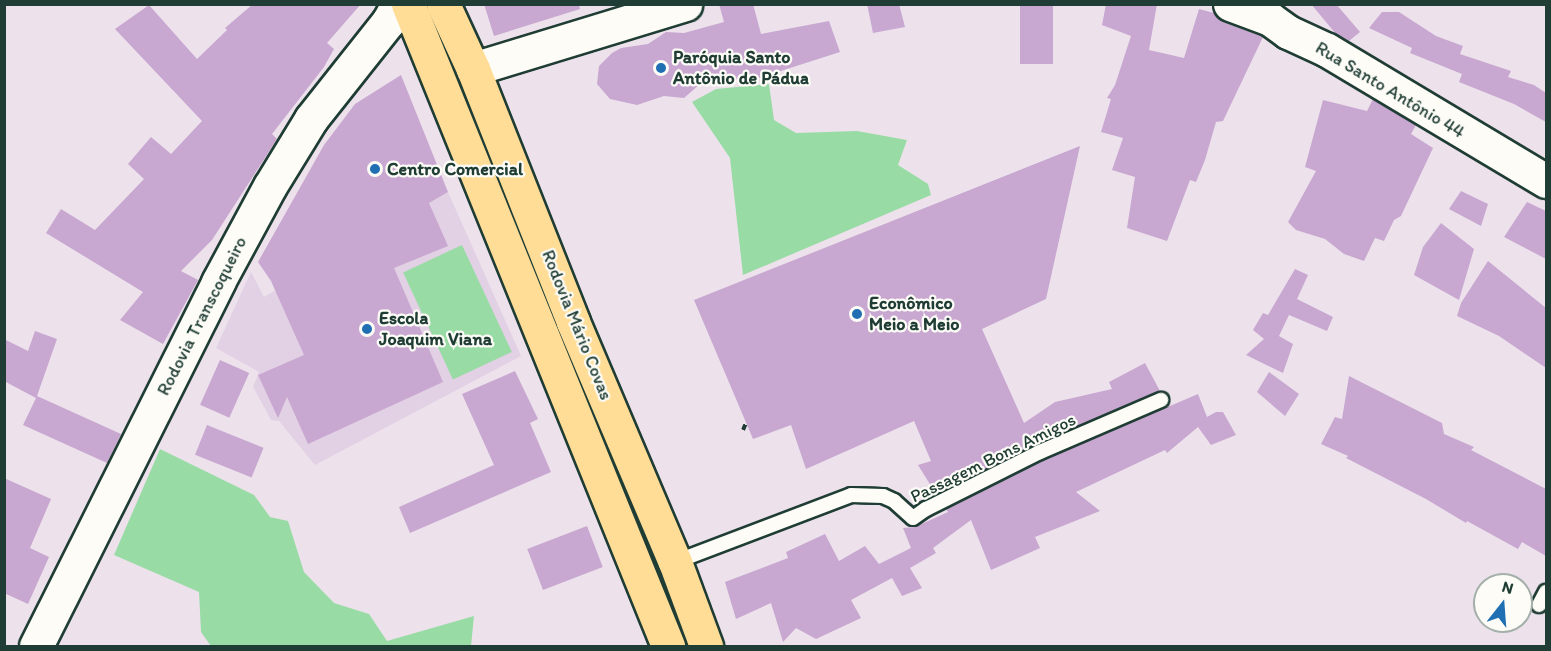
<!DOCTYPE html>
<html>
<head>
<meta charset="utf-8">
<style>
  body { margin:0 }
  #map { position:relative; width:1551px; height:651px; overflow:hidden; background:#ede2ec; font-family:Itim,sans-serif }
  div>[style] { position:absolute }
  .built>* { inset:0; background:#e2d0e4 }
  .green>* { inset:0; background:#99dba5; transform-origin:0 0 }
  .building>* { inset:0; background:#c8a7d1; transform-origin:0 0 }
  .path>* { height:4px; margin-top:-2px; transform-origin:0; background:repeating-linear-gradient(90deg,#1f3d34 0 6px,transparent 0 10.5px) }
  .roads { filter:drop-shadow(2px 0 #1f3d34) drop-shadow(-2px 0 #1f3d34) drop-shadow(0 2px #1f3d34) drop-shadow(0 -2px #1f3d34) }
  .lane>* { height:14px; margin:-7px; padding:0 7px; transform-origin:7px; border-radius:7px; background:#fdfcf7 }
  .secondary>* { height:33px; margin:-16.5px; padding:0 16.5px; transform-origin:16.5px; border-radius:16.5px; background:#fdfcf7 }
  .primary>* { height:33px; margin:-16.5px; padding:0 16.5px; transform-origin:16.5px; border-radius:16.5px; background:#ffdd96 }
  .dots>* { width:16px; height:16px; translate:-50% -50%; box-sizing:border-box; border:3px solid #fdfcf7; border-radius:50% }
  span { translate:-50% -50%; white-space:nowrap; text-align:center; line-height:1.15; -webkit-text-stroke:4.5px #fdfcf7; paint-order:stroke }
  .poi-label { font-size:18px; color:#1f3d34; font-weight:700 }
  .left { translate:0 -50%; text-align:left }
  .street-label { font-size:18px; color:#1f3d34 }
  .frame { position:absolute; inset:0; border:6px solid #1f3d34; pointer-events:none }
  .north { position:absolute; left:1473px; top:573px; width:60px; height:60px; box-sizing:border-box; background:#fdfcf7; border:2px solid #a4b0a9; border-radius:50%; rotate:17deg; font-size:16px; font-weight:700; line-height:24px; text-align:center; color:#1f3d34 }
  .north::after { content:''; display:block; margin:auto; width:21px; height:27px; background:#1f6fb2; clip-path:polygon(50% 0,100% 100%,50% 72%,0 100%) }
</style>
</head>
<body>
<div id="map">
  <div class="built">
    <i style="clip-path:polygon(448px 192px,521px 356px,315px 465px,279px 421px,271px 420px,253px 387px,259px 372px,216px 348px,251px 272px,264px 297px)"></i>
  </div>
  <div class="green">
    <i style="clip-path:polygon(769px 84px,774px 120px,796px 133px,857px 131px,907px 140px,898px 165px,928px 184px,931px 195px,743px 275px,730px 158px,692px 102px,716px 89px)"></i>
    <i style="left:462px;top:245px;width:118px;height:65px;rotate:65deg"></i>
    <i style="clip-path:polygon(160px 449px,254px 495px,270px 517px,288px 521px,304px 572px,334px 603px,369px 614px,387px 641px,474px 616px,471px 646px,211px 646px,201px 632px,199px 592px,114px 555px)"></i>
  </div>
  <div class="building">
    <i style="clip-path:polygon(253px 4px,361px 4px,327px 43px,334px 49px,324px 67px,272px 134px,277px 139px,212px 240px,181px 271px,198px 280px,163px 344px,120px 320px,143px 292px,46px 233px,61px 209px,95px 230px,144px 179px,128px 164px,151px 137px,171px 154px,202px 121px,115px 29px,149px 5px,197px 59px,227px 30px,225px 28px)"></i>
    <i style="clip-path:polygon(484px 4px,579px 4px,580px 9px,494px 36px)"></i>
    <i style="clip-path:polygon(719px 4px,753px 4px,761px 34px,829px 21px,840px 52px,743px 83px,742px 79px,700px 84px,684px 98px,664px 96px,637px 105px,610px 99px,597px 84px,599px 66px,612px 53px,621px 48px,648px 44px,666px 32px,684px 33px,724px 22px)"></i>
    <i style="clip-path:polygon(867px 4px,899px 4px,905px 27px,873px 33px)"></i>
    <i style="left:1020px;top:4px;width:33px;height:60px"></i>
    <i style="clip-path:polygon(1106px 4px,1157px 4px,1149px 50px,1184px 58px,1199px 9px,1214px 13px,1223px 22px,1263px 37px,1223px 121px,1216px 122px,1205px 160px,1196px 182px,1190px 180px,1167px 241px,1127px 228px,1135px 177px,1112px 170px,1123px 138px,1101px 132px,1111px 99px,1107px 98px,1115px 85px,1131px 36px,1102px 25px)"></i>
    <i style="clip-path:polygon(1311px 4px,1336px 4px,1360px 32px,1349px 41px,1336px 34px)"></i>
    <i style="clip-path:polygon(1382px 12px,1399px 12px,1436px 36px,1463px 46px,1460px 54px,1511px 71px,1508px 77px,1534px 85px,1546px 93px,1546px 122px,1514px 104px,1459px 82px,1462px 74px,1410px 53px,1412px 48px,1369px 28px)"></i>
    <i style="clip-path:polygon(401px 75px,448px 192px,429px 203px,448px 246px,394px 268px,443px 382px,308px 444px,287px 397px,278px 418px,258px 375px,304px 355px,271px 281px,258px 262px,324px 145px,355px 104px)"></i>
    <i style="clip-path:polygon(1373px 99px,1416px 125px,1411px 134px,1433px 148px,1401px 216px,1394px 220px,1384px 241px,1375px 238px,1364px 261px,1344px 254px,1325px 239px,1296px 230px,1288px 222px,1316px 171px,1305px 167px,1323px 100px,1367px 111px)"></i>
    <i style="clip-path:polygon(1080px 146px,1046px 299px,982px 329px,1024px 423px,1055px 402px,1112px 389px,1109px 382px,1145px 363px,1160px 391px,1036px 444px,936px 494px,918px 465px,931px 461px,914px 421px,806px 469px,791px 425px,753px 439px,694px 300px)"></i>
    <i style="clip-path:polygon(1461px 191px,1488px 204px,1481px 226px,1449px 209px)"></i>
    <i style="clip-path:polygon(1527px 202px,1546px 211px,1546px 259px,1504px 237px)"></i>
    <i style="clip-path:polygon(1441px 223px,1474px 249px,1459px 300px,1414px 275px,1423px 247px)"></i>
    <i style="clip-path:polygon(1488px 261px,1546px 308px,1546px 368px,1499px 336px,1457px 316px,1461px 303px)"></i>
    <i style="clip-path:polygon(1295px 269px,1308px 275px,1297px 299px,1333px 317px,1327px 331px,1289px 315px,1279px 336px,1293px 344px,1283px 373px,1246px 355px,1264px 339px,1253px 330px,1263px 313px,1268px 315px)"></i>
    <i style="clip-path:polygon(35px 331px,57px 339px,37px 396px,121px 434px,107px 463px,23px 425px,36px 398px,4px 381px,4px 339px,28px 351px)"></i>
    <i style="left:220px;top:360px;width:32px;height:49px;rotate:24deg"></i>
    <i style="clip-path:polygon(515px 371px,538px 419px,530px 423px,551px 472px,410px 533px,399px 507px,494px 465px,462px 394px)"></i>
    <i style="clip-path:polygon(1269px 372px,1299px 394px,1285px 416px,1257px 392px)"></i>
    <i style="clip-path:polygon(1349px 376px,1442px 423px,1444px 434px,1474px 447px,1471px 450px,1546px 489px,1546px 556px,1522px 542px,1518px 549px,1467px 521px,1466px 523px,1426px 499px,1346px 458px,1348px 456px,1321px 444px,1335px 417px,1342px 419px)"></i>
    <i style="clip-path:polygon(1198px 394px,1207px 417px,1216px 412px,1223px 412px,1236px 435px,1211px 445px,1198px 427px,1167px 453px,1165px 450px,1076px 492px,1100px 511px,1035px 537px,1040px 548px,991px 570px,971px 520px,933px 548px,936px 553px,910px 568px,922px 588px,902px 596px,892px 578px,851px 600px,861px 618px,816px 639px,796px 628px,783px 642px,771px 603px,736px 619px,725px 582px,788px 558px,786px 552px,825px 534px,839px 561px,865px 546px,879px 564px,911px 548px,903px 528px,915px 527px,948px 512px,946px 509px,1044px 460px)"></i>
    <i style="left:207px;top:425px;width:61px;height:32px;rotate:22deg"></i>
    <i style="clip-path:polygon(4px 478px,51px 499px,30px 548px,49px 557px,28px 604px,4px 593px)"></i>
    <i style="left:587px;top:526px;width:44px;height:64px;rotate:69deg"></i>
  </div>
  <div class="path">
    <i style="left:743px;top:430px;width:8px;rotate:-67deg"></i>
  </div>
  <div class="roads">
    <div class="lane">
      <i style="left:675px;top:562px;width:188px;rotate:-20.8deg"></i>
      <i style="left:851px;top:495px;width:32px;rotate:2deg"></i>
      <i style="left:883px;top:496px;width:12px;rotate:24deg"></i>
      <i style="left:894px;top:501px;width:25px;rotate:42deg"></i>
      <i style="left:913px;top:518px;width:16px;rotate:-35deg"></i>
      <i style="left:926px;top:509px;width:127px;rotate:-26.6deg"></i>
      <i style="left:1040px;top:452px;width:132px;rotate:-23.3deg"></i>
      <i style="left:1539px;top:605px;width:15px;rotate:-62deg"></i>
    </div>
    <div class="secondary">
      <i style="left:1230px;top:4px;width:43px;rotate:20.6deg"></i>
      <i style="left:1270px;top:19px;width:22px;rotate:36deg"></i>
      <i style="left:1288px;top:32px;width:43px;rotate:24.8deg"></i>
      <i style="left:1327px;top:50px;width:255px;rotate:30.9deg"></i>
      <i style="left:473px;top:69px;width:222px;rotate:-17deg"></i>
      <i style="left:36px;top:646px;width:407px;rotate:-63.4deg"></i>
      <i style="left:218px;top:282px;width:109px;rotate:-61.6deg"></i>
      <i style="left:270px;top:186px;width:79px;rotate:-58.5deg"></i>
      <i style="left:311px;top:119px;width:124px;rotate:-51.6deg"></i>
      <i style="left:388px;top:22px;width:21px;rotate:-61deg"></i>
    </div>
    <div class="primary">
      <i style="left:408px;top:4px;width:693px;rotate:67.95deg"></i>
      <i style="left:443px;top:4px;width:72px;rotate:65.2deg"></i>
      <i style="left:473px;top:69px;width:272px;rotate:68.4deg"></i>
      <i style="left:573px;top:322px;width:261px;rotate:67deg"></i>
      <i style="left:675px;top:562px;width:90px;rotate:69.7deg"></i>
    </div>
  </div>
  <div class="dots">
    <i style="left:661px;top:68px;background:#1f6fb2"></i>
    <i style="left:375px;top:169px;background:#1f6fb2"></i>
    <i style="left:857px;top:314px;background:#1f6fb2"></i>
    <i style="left:367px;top:329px;background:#1f6fb2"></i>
  </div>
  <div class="poi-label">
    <span class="left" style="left:673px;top:68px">Paróquia Santo<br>Antônio de Pádua</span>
    <span class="left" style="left:387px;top:169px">Centro Comercial</span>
    <span class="left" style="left:869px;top:314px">Econômico<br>Meio a Meio</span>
    <span class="left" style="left:379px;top:329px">Escola<br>Joaquim Viana</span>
  </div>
  <div class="street-label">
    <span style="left:1390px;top:90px;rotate:31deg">Rua Santo Antônio 44</span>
    <span style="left:202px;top:316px;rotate:-63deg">Rodovia Transcoqueiro</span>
    <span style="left:577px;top:325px;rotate:68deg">Rodovia Mário Covas</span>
    <span style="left:993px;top:458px;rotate:-26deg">Passagem Bons Amigos</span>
  </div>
  <div class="frame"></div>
  <div class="north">N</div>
</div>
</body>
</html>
